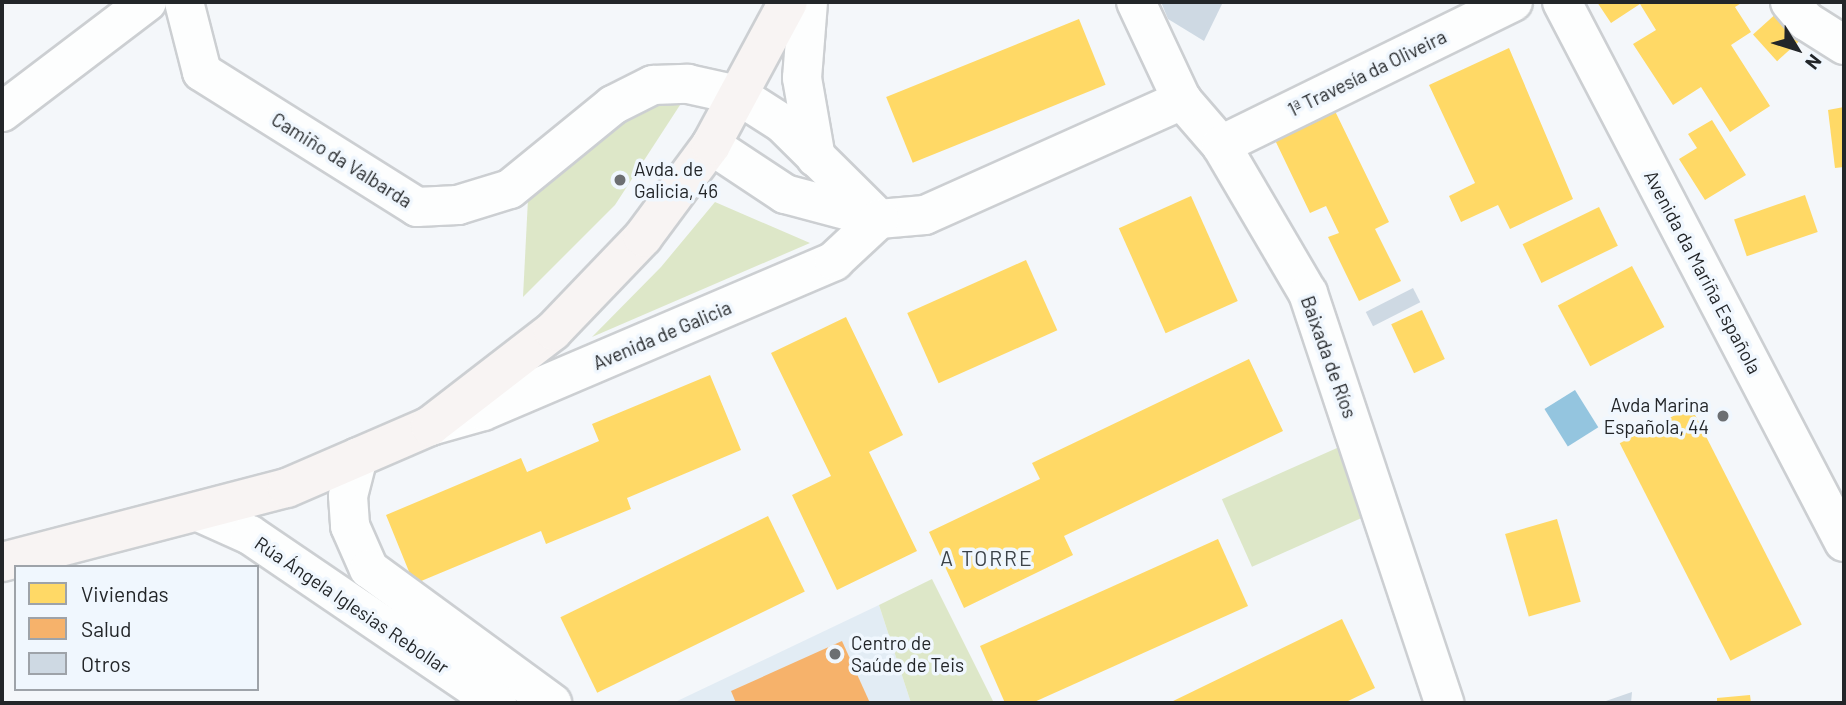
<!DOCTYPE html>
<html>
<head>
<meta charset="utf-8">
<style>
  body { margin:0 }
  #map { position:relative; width:1846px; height:705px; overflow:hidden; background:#f4f7fa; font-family:Barlow,sans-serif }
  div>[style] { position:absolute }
  .built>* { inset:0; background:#e2ecf4 }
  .green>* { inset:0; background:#dde7c8; transform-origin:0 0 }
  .water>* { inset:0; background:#94c5df; transform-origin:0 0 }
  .homes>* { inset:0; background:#ffd966; transform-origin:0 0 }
  .health>* { inset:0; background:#f6b26b }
  .building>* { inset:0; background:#ced9e3; transform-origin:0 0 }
  .roads { filter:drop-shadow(2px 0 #cccfd2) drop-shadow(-2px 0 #cccfd2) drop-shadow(0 2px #cccfd2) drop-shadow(0 -2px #cccfd2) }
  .minor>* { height:38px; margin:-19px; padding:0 19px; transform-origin:19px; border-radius:19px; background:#fdfefe }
  .secondary>* { height:38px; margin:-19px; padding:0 19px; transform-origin:19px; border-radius:19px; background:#f8f4f3 }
  .dots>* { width:19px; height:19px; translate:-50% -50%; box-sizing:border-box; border:4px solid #f0f7fe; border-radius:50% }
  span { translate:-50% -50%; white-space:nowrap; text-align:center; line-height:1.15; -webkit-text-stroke:7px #f0f7fe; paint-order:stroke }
  .street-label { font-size:19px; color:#232629 }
  .poi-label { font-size:19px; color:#232629 }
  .left { translate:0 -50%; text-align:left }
  .right { translate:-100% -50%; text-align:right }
  .neighbourhood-label { font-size:21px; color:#3c4349; letter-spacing:2px }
  .frame { position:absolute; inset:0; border:4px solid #232629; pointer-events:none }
  .legend { position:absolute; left:14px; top:565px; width:245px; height:126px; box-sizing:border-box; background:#f0f7fe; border:2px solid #9ea3a9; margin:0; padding:9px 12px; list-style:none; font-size:21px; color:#232629 }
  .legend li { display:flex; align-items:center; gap:14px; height:35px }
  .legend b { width:35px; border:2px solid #9ea3a9 }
  .north { position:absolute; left:1762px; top:14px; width:70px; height:70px; -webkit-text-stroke:5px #f0f7fe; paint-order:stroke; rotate:128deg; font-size:19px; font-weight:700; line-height:28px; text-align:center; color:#232629 }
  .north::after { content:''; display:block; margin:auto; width:24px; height:32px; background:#232629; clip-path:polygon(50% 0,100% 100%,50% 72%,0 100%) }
</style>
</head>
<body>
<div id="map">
  <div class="built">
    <i style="clip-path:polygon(879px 605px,911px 703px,673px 703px)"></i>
  </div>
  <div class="green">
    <i style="clip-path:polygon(651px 100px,680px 105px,615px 205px,523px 297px,528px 199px,560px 164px)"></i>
    <i style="clip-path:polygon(715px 202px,810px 243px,592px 337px,661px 267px)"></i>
    <i style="left:1337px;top:448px;width:74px;height:126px;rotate:66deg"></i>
    <i style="clip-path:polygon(932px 579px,994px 703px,911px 703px,879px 605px)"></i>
  </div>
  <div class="water">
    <i style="left:1575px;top:390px;width:44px;height:36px;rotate:58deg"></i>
  </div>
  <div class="homes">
    <i style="clip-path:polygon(1597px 2px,1743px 2px,1735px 7px,1751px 32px,1731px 45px,1770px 106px,1730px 132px,1701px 87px,1673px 105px,1633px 44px,1656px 30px,1640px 4px,1611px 23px)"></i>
    <i style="left:1779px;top:11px;width:36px;height:35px;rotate:48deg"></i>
    <i style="left:1079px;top:19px;width:71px;height:208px;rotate:68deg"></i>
    <i style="clip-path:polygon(1509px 48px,1573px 199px,1510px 229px,1498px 205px,1461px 222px,1449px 196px,1475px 183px,1429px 85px)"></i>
    <i style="clip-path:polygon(1844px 107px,1844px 167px,1835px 168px,1828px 110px)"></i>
    <i style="clip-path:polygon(1334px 109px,1389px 222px,1375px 229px,1401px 281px,1359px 301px,1328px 237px,1339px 233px,1326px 206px,1310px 213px,1274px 138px)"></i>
    <i style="clip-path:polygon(1712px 120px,1746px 175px,1705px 200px,1679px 159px,1697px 148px,1688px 134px)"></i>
    <i style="left:1805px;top:195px;width:39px;height:75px;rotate:71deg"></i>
    <i style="left:1191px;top:196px;width:115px;height:79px;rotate:66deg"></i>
    <i style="left:1599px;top:207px;width:43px;height:85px;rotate:64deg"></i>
    <i style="left:1026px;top:260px;width:77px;height:130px;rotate:66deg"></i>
    <i style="left:1632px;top:266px;width:69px;height:84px;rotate:62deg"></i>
    <i style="left:1422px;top:310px;width:54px;height:34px;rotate:65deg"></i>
    <i style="clip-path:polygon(846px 317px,903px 435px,869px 452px,917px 551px,837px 590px,792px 495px,831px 476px,771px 353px)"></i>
    <i style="clip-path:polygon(1249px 359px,1283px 431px,1064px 536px,1073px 555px,964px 608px,929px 532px,1040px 479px,1032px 463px)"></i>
    <i style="clip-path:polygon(710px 375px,741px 450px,627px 498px,631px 509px,546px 544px,541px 531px,414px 584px,386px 515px,521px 458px,527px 472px,599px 441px,592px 424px)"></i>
    <i style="left:1691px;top:407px;width:244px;height:80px;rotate:63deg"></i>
    <i style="left:768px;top:516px;width:84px;height:231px;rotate:64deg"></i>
    <i style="left:1557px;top:519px;width:86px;height:54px;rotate:74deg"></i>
    <i style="clip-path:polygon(1218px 539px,1248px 606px,1032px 703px,1005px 703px,980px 646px)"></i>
    <i style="clip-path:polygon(1342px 619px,1375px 688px,1344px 703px,1169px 703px)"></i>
    <i style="clip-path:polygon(1750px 695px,1751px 703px,1717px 703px,1717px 698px)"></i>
  </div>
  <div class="health">
    <i style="clip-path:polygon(842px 641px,870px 703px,736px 703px,731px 691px)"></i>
  </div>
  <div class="building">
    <i style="clip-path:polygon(1161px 2px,1223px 2px,1204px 41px,1168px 19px)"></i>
    <i style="left:1413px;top:288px;width:16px;height:53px;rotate:63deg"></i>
    <i style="clip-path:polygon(1632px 692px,1631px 703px,1600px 703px)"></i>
  </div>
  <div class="roads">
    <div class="minor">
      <i style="left:184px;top:2px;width:72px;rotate:75.6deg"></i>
      <i style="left:202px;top:72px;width:254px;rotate:32.1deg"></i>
      <i style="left:417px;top:207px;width:41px;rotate:-2.8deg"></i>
      <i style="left:458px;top:205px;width:54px;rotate:-17.1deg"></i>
      <i style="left:510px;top:189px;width:133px;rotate:-39.2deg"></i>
      <i style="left:613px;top:105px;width:45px;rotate:-26.6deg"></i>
      <i style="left:653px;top:85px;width:35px;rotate:-2deg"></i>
      <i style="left:688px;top:84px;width:51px;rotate:12.4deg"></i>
      <i style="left:738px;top:95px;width:52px;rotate:32.5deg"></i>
      <i style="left:782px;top:123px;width:136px;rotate:44.7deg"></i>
      <i style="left:808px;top:2px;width:76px;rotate:94.5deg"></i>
      <i style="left:802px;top:78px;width:81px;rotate:80.1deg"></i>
      <i style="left:1136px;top:2px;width:108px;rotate:64.9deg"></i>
      <i style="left:1182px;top:100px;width:60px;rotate:49.1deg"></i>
      <i style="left:1221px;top:145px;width:172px;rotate:59.6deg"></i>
      <i style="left:1308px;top:293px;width:432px;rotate:71.6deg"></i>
      <i style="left:1562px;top:2px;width:609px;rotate:62.43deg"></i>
      <i style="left:1790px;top:2px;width:25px;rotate:50deg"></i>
      <i style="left:1806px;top:21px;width:45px;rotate:32.3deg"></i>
      <i style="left:2px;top:112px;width:182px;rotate:-37.2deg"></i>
      <i style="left:711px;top:145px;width:89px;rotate:33.5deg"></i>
      <i style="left:785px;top:194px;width:97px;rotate:14.9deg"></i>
      <i style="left:879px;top:219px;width:46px;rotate:-5deg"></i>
      <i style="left:925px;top:215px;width:282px;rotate:-24.1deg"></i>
      <i style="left:1221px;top:145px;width:325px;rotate:-26.1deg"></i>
      <i style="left:430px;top:426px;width:55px;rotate:-15.8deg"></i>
      <i style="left:483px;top:411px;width:382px;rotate:-23.1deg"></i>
      <i style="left:834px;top:261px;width:62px;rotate:-43deg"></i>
      <i style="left:358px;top:457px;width:40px;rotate:104.4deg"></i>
      <i style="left:348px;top:496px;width:30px;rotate:86deg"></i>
      <i style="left:350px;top:526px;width:47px;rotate:66.2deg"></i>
      <i style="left:369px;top:569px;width:227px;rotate:36.2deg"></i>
      <i style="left:203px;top:514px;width:51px;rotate:24.1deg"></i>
      <i style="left:250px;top:535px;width:299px;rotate:34.2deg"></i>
    </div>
    <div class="secondary">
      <i style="left:2px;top:562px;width:294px;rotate:-14.6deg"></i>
      <i style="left:287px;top:488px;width:156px;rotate:-23.4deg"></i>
      <i style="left:430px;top:426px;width:155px;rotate:-37.7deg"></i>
      <i style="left:553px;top:331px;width:130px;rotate:-46.2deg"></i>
      <i style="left:643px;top:237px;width:114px;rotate:-53.5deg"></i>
      <i style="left:711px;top:145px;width:162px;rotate:-61.7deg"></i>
    </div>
  </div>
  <div class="dots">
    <i style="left:620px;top:180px;background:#6c6f72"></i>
    <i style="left:1723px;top:416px;background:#6c6f72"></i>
    <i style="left:835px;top:654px;background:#6c6f72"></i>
  </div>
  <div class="street-label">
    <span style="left:1367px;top:73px;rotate:-26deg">1ª Travesía da Oliveira</span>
    <span style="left:342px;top:160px;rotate:32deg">Camiño da Valbarda</span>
    <span style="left:1703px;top:272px;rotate:62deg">Avenida da Mariña Española</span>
    <span style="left:662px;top:335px;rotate:-23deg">Avenida de Galicia</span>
    <span style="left:1329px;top:357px;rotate:70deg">Baixada de Ríos</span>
    <span style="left:352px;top:605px;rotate:34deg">Rúa Ángela Iglesias Rebollar</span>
  </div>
  <div class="poi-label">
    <span class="left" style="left:634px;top:180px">Avda. de<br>Galicia, 46</span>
    <span class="right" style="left:1709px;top:416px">Avda Marina<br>Española, 44</span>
    <span class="left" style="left:851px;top:654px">Centro de<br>Saúde de Teis</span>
  </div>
  <div class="neighbourhood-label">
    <span style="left:987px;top:558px">A TORRE</span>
  </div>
  <div class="frame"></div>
  <ul class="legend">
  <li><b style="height:19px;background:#ffd966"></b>Viviendas</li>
  <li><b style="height:19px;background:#f6b26b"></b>Salud</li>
  <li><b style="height:19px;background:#ced9e3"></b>Otros</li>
  </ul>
  <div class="north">N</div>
</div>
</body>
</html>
